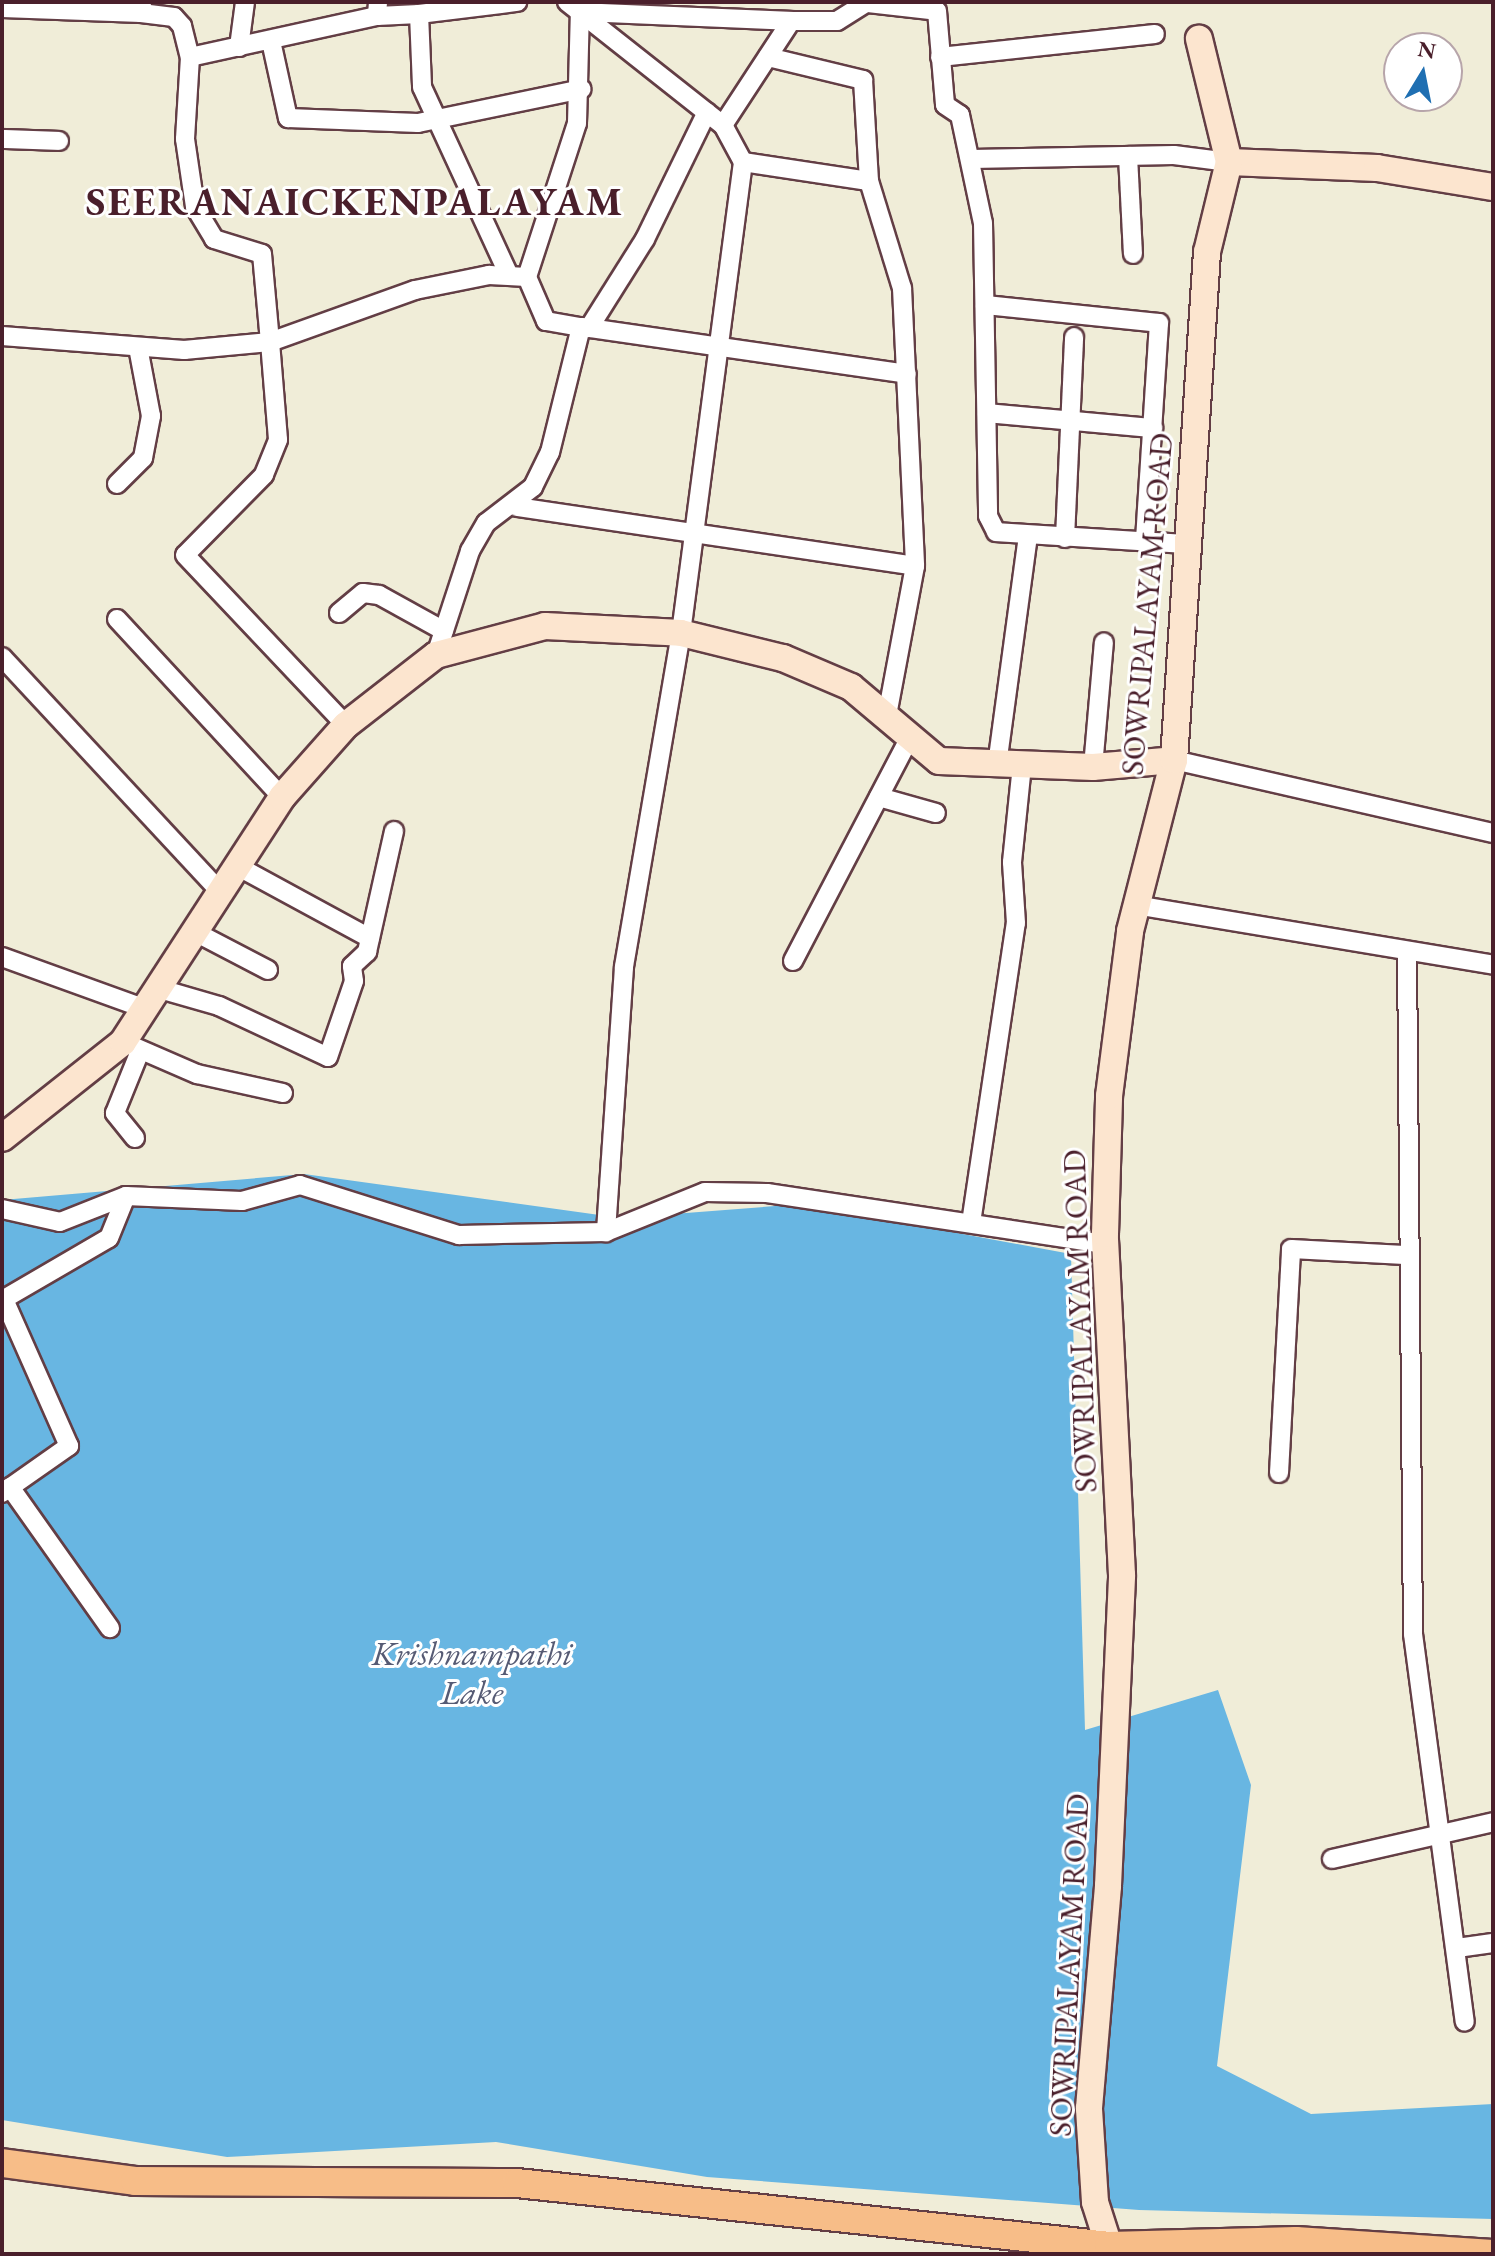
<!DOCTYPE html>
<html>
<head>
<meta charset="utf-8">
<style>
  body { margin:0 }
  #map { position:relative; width:1495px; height:2256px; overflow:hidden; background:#f0edd8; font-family:"EB Garamond",serif }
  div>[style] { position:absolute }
  .water>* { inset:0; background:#68b6e2 }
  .roads { filter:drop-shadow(2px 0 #633e45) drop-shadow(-2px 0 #633e45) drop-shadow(0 2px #633e45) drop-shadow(0 -2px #633e45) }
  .street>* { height:18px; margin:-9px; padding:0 9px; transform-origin:9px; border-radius:9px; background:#fff }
  .secondary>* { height:26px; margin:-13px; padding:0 13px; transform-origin:13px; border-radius:13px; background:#fce5cf }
  .primary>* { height:28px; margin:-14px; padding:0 14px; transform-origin:14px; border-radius:14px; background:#f7bd88 }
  span { translate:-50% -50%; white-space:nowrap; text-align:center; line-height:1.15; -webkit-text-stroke:6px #fff; paint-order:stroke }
  .street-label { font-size:32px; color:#4a1f2b }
  .water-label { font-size:34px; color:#565b74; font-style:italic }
  .district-label { font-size:40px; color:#4a1f2b; font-weight:700; letter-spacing:2px }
  .frame { position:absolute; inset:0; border:4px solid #4a1f2b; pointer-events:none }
  .north { position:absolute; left:1383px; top:32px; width:80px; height:80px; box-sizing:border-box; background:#fff; border:2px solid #b7a5aa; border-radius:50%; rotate:10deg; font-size:22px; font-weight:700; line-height:32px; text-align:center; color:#4a1f2b }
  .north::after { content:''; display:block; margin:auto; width:28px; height:36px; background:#1f6fb2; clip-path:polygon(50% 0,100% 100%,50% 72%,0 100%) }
</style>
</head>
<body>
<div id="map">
  <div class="water">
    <i style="clip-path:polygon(304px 1174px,621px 1218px,801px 1204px,1071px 1254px,1085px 1730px,1218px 1690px,1251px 1785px,1217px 2066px,1311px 2114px,1493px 2104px,1493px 2219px,1139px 2210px,707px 2177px,496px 2142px,227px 2157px,2px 2120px,2px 1200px)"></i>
  </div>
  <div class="roads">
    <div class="street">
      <i style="left:142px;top:2px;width:11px;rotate:95deg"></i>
      <i style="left:141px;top:13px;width:33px;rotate:7deg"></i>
      <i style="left:174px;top:17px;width:12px;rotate:48deg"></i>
      <i style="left:182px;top:26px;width:32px;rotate:76deg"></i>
      <i style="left:190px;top:57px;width:82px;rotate:93.5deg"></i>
      <i style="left:185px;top:139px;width:69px;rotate:81.6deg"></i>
      <i style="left:195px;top:207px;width:37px;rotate:59deg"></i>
      <i style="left:214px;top:239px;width:50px;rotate:17.4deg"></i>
      <i style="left:262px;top:254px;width:88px;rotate:84.8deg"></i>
      <i style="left:270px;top:342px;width:154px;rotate:-19.7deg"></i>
      <i style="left:415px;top:290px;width:76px;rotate:-11.5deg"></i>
      <i style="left:489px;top:275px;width:38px;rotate:3deg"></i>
      <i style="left:527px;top:277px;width:48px;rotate:66.6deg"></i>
      <i style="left:546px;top:321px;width:36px;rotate:10deg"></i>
      <i style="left:581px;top:327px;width:129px;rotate:103.9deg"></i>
      <i style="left:550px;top:452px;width:39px;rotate:116deg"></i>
      <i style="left:533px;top:487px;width:59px;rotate:142.5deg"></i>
      <i style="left:486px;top:523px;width:32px;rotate:120deg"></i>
      <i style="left:470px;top:551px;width:109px;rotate:108.1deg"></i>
      <i style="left:567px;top:2px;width:199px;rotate:38.3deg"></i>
      <i style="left:723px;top:125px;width:42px;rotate:61.6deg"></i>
      <i style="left:743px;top:162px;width:475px;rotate:97.5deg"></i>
      <i style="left:681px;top:633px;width:339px;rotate:99.7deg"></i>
      <i style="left:624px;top:967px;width:266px;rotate:93.9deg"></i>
      <i style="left:868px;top:3px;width:69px;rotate:6.6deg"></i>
      <i style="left:937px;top:11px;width:94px;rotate:85.1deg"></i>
      <i style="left:945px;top:105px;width:18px;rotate:34deg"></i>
      <i style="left:960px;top:115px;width:110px;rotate:78deg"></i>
      <i style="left:983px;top:223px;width:293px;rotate:89deg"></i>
      <i style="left:988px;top:516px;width:18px;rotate:63deg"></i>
      <i style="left:996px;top:532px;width:193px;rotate:3.6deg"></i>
      <i style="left:2px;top:8px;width:139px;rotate:2.1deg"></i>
      <i style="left:419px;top:14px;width:99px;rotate:-7deg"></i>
      <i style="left:377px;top:16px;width:42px;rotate:-2.7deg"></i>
      <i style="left:419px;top:14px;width:73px;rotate:87.6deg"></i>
      <i style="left:422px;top:87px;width:207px;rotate:65.2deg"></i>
      <i style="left:271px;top:41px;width:79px;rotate:77.6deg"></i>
      <i style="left:288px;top:118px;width:130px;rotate:2.2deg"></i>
      <i style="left:418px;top:123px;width:167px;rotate:-11.7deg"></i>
      <i style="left:239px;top:47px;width:45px;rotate:-82.4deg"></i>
      <i style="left:190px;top:57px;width:191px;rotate:-12.4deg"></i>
      <i style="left:377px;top:16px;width:14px;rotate:-86deg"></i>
      <i style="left:768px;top:57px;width:98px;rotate:13.6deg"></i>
      <i style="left:863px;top:80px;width:101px;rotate:86.6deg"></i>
      <i style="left:940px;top:57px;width:216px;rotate:-6.1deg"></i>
      <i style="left:723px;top:125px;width:124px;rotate:-56.8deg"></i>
      <i style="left:791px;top:21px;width:46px"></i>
      <i style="left:837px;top:21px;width:36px;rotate:-32deg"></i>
      <i style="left:2px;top:139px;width:57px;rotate:2deg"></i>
      <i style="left:1128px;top:156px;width:98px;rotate:87.1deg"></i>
      <i style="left:972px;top:159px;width:202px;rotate:-1.1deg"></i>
      <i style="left:1174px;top:155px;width:55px;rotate:7.3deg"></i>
      <i style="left:743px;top:162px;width:127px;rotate:8.6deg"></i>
      <i style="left:869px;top:181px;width:112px;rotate:72.9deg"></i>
      <i style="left:902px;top:288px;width:278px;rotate:87.3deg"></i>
      <i style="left:915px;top:566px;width:153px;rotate:100.6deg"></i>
      <i style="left:527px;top:277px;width:162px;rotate:-72deg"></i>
      <i style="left:577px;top:123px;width:111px;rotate:-88.5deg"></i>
      <i style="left:580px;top:12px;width:211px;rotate:2.4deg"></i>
      <i style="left:985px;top:305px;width:175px;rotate:5.9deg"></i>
      <i style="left:1159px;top:323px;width:218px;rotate:93.7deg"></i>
      <i style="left:581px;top:327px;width:8px;rotate:7deg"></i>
      <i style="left:589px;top:328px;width:105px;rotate:-57.8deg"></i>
      <i style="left:645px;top:239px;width:141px;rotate:-64deg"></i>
      <i style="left:589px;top:328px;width:321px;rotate:8.2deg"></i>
      <i style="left:2px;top:336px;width:183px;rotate:4.4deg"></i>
      <i style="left:184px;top:350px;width:86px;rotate:-5.3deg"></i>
      <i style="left:270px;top:342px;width:98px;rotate:85.3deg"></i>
      <i style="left:278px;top:440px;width:38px;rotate:112deg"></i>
      <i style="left:264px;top:475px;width:112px;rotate:134.6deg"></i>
      <i style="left:185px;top:555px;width:234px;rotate:46.6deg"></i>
      <i style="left:987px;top:413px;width:167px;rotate:5.2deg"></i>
      <i style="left:117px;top:484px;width:37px;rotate:-45deg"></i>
      <i style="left:143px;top:458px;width:43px;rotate:-79.2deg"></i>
      <i style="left:151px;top:416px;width:70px;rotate:-100.7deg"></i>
      <i style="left:517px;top:507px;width:402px;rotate:8.4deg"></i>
      <i style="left:1065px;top:538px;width:201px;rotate:-87.4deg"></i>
      <i style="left:339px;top:613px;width:31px;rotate:-40deg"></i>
      <i style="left:363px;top:593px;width:16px;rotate:7deg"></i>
      <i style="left:379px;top:595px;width:74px;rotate:29deg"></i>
      <i style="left:117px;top:619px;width:243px;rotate:47.2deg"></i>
      <i style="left:2px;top:657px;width:323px;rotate:47.1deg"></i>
      <i style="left:1174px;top:760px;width:327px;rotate:12.9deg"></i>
      <i style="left:997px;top:765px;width:231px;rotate:-82.3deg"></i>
      <i style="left:1093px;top:767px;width:125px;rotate:-85deg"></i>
      <i style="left:879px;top:797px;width:59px;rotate:15.7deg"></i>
      <i style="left:239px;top:867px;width:149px;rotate:28.5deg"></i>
      <i style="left:1136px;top:905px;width:362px;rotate:9.5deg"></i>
      <i style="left:197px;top:933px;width:80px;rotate:27.5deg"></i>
      <i style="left:1407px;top:951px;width:683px;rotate:89.5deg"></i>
      <i style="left:1413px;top:1634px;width:391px;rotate:82.4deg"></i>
      <i style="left:2px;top:957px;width:153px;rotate:19.9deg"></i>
      <i style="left:793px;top:961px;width:250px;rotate:-62.4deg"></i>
      <i style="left:160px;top:989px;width:61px;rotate:16.1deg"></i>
      <i style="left:219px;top:1006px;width:120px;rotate:25.1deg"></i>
      <i style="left:328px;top:1057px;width:80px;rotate:-71.1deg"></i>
      <i style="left:354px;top:981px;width:15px;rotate:-98deg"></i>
      <i style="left:352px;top:966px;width:21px;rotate:-43deg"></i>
      <i style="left:367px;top:952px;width:124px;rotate:-77.4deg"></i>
      <i style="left:123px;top:1042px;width:81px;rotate:23.4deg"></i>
      <i style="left:197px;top:1074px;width:88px;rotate:12.5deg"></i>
      <i style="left:135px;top:1138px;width:32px;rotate:-129deg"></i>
      <i style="left:115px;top:1113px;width:67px;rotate:-68deg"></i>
      <i style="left:2px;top:1209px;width:59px;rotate:12.6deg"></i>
      <i style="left:60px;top:1222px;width:71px;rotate:-21.5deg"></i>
      <i style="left:126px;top:1196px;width:116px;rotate:2.5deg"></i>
      <i style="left:242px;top:1201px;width:60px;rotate:-15.4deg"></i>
      <i style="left:300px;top:1185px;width:167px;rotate:17.5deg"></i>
      <i style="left:459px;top:1235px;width:147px;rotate:-1.2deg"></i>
      <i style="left:606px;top:1232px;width:107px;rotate:-22deg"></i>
      <i style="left:705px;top:1192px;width:62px;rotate:0.9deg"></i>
      <i style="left:767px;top:1193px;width:343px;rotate:8.6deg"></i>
      <i style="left:971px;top:1223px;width:303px;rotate:-81.5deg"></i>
      <i style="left:1016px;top:923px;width:61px;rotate:-93.8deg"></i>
      <i style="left:1012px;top:862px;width:98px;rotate:-84.1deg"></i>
      <i style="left:1279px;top:1473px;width:224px;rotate:-86.9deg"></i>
      <i style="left:1291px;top:1249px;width:114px;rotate:3deg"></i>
      <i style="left:10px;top:1487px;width:173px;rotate:54.7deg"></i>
      <i style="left:2px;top:1493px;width:82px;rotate:-35deg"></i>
      <i style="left:69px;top:1446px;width:161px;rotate:-113.9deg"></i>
      <i style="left:4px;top:1299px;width:121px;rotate:-30.2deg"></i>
      <i style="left:109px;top:1238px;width:45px;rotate:-68deg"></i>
      <i style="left:1332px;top:1859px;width:165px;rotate:-12.9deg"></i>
      <i style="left:1457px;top:1948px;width:36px;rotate:-8deg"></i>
    </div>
    <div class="secondary">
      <i style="left:1229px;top:162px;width:148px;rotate:2.3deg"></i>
      <i style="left:1377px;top:168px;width:118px;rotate:9.3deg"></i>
      <i style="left:2px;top:1138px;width:154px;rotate:-38.4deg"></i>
      <i style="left:123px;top:1042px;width:292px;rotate:-57deg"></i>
      <i style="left:282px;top:797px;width:96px;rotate:-48.4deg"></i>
      <i style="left:346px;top:725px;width:114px;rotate:-37.9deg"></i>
      <i style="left:436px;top:655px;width:113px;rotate:-14.9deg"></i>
      <i style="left:545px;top:626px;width:136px;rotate:2.9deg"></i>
      <i style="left:681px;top:633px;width:105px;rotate:13.8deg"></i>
      <i style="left:783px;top:658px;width:74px;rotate:23.1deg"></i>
      <i style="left:851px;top:687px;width:115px;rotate:40.1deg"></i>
      <i style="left:939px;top:761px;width:154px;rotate:2.2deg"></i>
      <i style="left:1093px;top:767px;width:81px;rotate:-4.9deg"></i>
      <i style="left:1109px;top:2246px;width:46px;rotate:-107.7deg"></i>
      <i style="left:1095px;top:2202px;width:94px;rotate:-93.7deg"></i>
      <i style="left:1089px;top:2108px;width:223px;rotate:-85.1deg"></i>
      <i style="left:1108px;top:1886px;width:311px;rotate:-87.4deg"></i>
      <i style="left:1122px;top:1575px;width:341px;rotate:-92.9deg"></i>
      <i style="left:1105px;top:1234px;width:138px;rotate:-88.3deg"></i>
      <i style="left:1109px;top:1096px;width:166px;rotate:-82.7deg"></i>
      <i style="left:1130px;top:931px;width:177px;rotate:-75.6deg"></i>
      <i style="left:1174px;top:760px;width:509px;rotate:-86.28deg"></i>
      <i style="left:1207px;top:252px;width:93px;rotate:-76.3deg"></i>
      <i style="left:1229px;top:162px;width:127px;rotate:-103.7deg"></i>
    </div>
    <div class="primary">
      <i style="left:2px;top:2163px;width:134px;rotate:7.7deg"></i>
      <i style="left:135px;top:2181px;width:382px;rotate:0.3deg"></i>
      <i style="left:517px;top:2183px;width:595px;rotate:6.07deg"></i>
      <i style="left:1109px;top:2246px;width:187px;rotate:-1.5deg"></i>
      <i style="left:1296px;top:2241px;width:197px;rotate:3.8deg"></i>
    </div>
  </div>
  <div class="street-label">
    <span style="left:1147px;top:604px;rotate:-85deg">SOWRIPALAYAM ROAD</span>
    <span style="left:1080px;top:1321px;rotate:-92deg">SOWRIPALAYAM ROAD</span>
    <span style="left:1069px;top:1965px;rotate:-87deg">SOWRIPALAYAM ROAD</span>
  </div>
  <div class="water-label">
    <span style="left:472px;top:1673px">Krishnampathi<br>Lake</span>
  </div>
  <div class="district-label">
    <span style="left:355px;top:201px">SEERANAICKENPALAYAM</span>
  </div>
  <div class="frame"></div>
  <div class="north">N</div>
</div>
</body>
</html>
